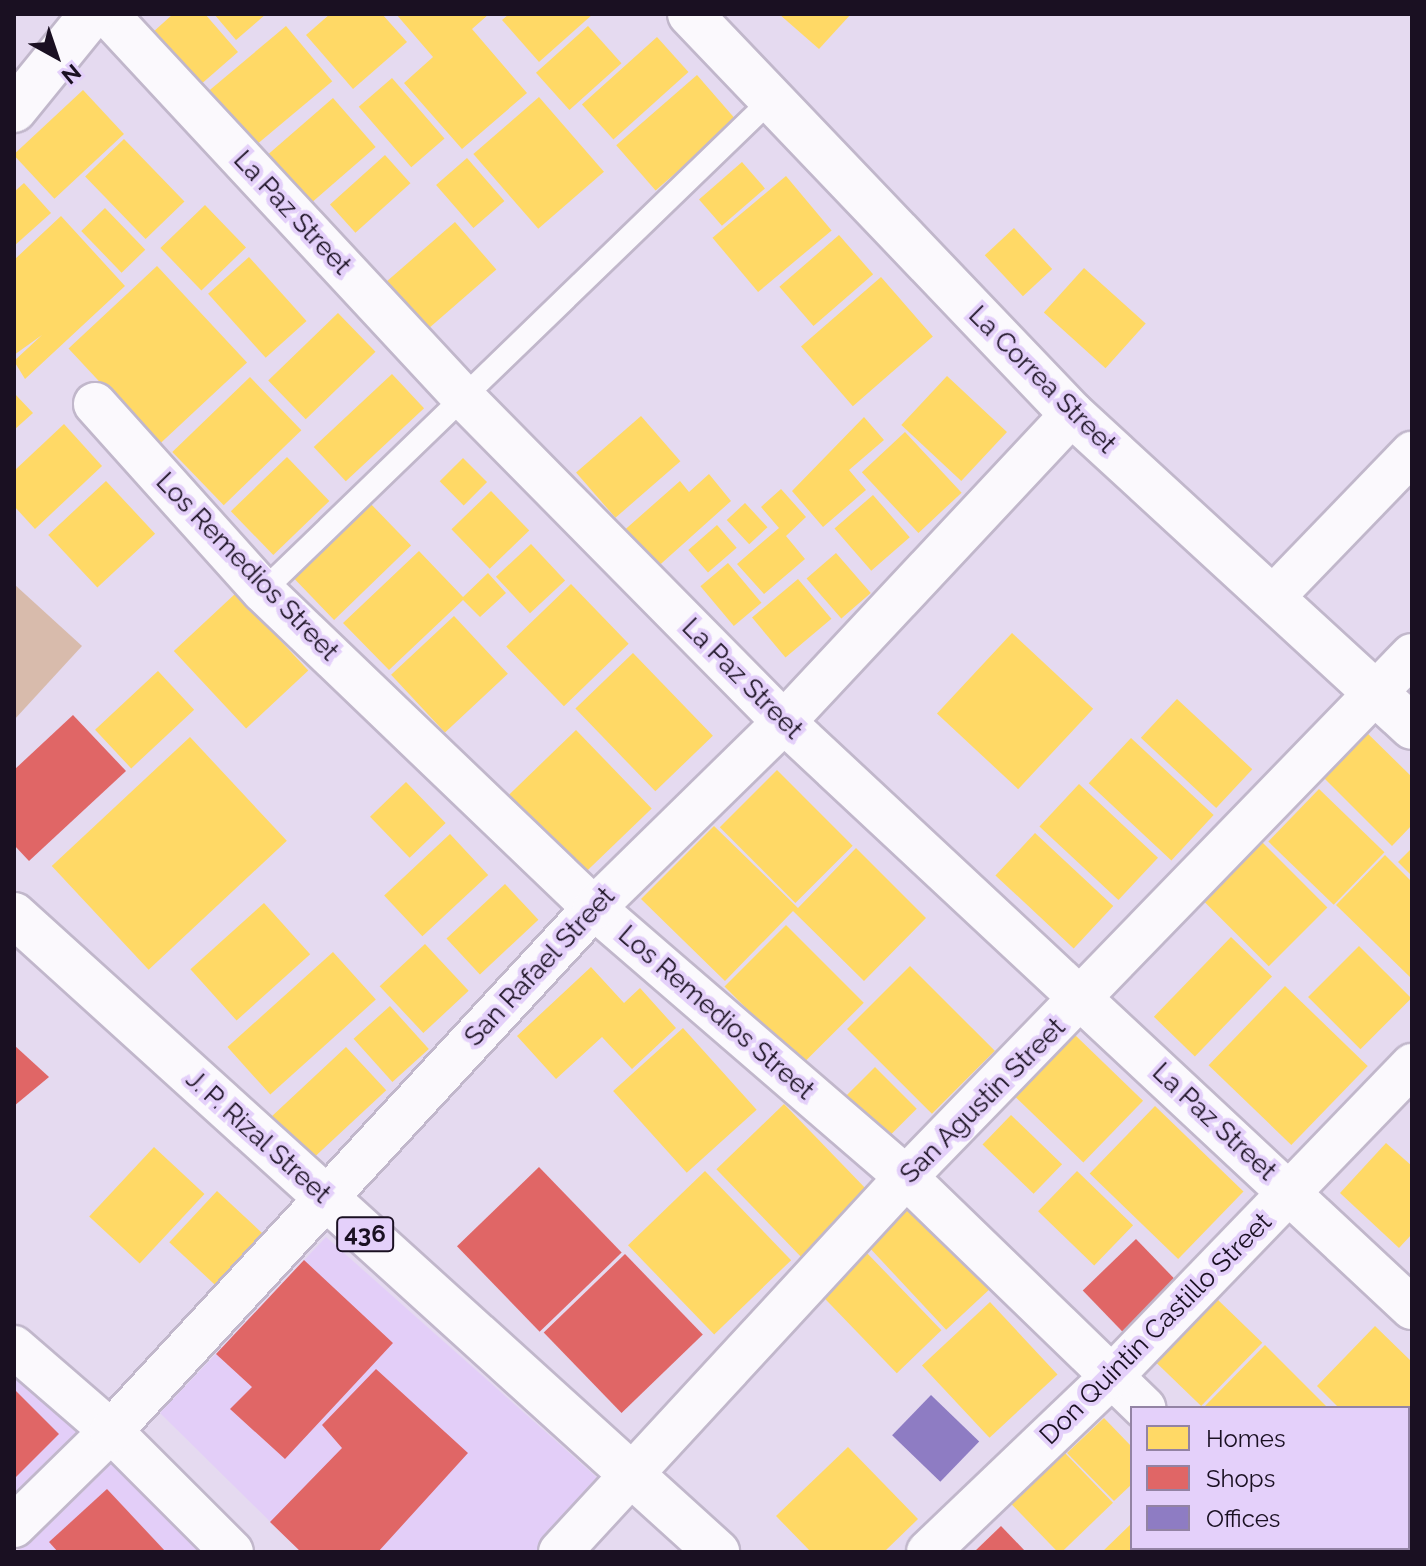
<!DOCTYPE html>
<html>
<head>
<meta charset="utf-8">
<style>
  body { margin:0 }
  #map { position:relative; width:1426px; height:1566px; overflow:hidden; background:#e5daf0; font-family:Raleway,sans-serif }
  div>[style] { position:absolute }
  .built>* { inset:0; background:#e3cef8 }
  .green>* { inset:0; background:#d8bbac }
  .homes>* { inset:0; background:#ffd966; transform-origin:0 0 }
  .shops>* { inset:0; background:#e06666; transform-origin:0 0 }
  .offices>* { inset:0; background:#8e7cc3; transform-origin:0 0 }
  .roads { filter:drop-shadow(2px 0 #c1b7cb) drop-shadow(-2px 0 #c1b7cb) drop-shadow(0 2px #c1b7cb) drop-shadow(0 -2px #c1b7cb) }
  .service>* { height:22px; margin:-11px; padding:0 11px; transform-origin:11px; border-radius:11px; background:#fbf9fd }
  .minor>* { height:42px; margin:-21px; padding:0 21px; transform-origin:21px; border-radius:21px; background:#fbf9fd }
  .tertiary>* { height:44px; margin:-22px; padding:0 22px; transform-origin:22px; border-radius:22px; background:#fbf9fd }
  .primary>* { height:44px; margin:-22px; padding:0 22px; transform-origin:22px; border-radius:22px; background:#fbf9fd }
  span { translate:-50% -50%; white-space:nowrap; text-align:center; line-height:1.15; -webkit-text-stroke:8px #e4d0fa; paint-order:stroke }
  .shield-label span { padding:2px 6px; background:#e4d0fa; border:2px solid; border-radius:6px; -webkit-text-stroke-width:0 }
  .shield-label { font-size:24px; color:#1a1022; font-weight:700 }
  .street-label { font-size:26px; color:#1a1022 }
  .frame { position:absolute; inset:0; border:16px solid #1a1022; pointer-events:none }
  .legend { position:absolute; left:1130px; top:1406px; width:280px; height:144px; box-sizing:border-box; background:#e4d0fa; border:2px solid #9383a4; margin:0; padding:10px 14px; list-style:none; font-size:24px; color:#1a1022 }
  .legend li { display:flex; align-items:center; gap:16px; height:40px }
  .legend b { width:40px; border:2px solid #9383a4 }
  .north { position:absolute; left:16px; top:16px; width:80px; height:80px; -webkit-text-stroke:6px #e4d0fa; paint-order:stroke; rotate:140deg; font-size:22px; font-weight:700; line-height:32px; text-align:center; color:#1a1022 }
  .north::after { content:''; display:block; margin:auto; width:28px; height:36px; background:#1a1022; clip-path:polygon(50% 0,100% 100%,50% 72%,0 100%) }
</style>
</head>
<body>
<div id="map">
  <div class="built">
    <i style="clip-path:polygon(326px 1237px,602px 1482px,538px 1552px,301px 1552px,160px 1413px)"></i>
    <i style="clip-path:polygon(14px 1374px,83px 1433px,14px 1500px)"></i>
    <i style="clip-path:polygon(111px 1461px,201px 1552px,17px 1552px)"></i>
  </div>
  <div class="green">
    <i style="clip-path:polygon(14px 584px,82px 646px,14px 720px)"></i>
  </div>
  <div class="homes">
    <i style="clip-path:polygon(173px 14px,205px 14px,238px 52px,199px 86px,152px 33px)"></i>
    <i style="clip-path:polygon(214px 14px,266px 14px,236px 40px)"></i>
    <i style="clip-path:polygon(330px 14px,382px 14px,407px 42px,353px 89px,306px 35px)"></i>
    <i style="clip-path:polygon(396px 14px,489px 14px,472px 29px,527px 93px,462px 149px,404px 83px,433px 57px)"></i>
    <i style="clip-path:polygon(509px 14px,593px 14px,539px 62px,502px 20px)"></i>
    <i style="clip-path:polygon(779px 14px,851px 14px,819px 49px)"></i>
    <i style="left:286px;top:26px;width:72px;height:108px;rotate:50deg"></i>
    <i style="left:588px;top:26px;width:50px;height:70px;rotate:48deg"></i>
    <i style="left:657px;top:37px;width:47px;height:101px;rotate:48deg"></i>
    <i style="left:697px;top:75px;width:60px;height:107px;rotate:49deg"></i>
    <i style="left:392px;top:78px;width:80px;height:44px;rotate:49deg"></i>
    <i style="left:83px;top:90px;width:60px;height:95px;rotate:47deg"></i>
    <i style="left:539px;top:97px;width:99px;height:87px;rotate:49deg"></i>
    <i style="left:333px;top:98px;width:65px;height:98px;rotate:49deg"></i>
    <i style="left:124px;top:139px;width:87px;height:54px;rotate:46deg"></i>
    <i style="left:385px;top:155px;width:38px;height:74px;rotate:48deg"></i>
    <i style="left:467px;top:158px;width:57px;height:41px;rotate:49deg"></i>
    <i style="left:742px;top:162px;width:35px;height:57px;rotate:49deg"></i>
    <i style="left:786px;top:176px;width:71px;height:96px;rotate:50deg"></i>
    <i style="clip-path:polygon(24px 183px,51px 213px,14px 246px,14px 192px)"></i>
    <i style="left:205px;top:205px;width:59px;height:62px;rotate:46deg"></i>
    <i style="left:105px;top:208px;width:58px;height:33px;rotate:46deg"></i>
    <i style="clip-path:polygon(61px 216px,125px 286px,25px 379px,14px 361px,42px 335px,14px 355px,14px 260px)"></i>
    <i style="left:455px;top:222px;width:63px;height:91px;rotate:49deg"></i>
    <i style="left:1014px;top:228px;width:56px;height:40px;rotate:47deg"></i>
    <i style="left:839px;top:235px;width:52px;height:79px;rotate:49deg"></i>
    <i style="left:249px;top:257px;width:86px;height:55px;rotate:48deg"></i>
    <i style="left:157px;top:266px;width:132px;height:121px;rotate:47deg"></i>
    <i style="left:1084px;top:268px;width:83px;height:60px;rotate:42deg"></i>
    <i style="left:881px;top:277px;width:79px;height:106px;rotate:49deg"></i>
    <i style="left:338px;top:313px;width:54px;height:97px;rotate:46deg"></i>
    <i style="left:392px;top:374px;width:47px;height:107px;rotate:47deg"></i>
    <i style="left:947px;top:376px;width:82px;height:67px;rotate:43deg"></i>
    <i style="left:250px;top:377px;width:74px;height:108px;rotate:46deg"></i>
    <i style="clip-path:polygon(14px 393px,33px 413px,14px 430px)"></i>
    <i style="left:641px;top:416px;width:60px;height:86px;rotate:49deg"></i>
    <i style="clip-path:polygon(864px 417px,884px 440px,849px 470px,866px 490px,823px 527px,792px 491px)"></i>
    <i style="clip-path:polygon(64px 424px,102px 466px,35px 529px,14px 506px,14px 471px)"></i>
    <i style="left:905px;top:432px;width:83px;height:59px;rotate:47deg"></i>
    <i style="left:287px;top:457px;width:61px;height:78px;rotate:46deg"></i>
    <i style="left:463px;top:458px;width:34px;height:33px;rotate:45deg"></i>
    <i style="clip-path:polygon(709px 474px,731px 501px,653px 571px,620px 534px,680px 481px,689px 492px)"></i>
    <i style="left:106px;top:481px;width:72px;height:79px;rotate:47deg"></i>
    <i style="clip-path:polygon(781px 489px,806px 517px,786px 536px,805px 559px,764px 594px,737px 564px,779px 528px,761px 507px)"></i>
    <i style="left:491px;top:491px;width:55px;height:55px;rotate:46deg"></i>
    <i style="left:873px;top:495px;width:56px;height:51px;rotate:49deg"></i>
    <i style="left:368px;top:501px;width:62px;height:107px;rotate:46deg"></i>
    <i style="left:745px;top:503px;width:33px;height:25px;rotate:47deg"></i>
    <i style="left:717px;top:525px;width:30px;height:38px;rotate:49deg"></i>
    <i style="left:531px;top:544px;width:50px;height:48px;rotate:47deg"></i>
    <i style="clip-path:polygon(419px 551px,463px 597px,488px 573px,506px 593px,480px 617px,463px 600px,389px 670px,343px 623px)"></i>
    <i style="left:836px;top:553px;width:53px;height:39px;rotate:49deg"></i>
    <i style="left:728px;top:563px;width:52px;height:36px;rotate:50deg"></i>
    <i style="left:798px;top:579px;width:52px;height:60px;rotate:50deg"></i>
    <i style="left:571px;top:584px;width:83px;height:90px;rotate:46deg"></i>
    <i style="left:236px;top:593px;width:106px;height:85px;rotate:47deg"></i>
    <i style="left:454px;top:616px;width:79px;height:86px;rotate:47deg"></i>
    <i style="left:1012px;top:633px;width:111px;height:110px;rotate:43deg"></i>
    <i style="left:633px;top:653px;width:115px;height:80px;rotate:46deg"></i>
    <i style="left:158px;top:671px;width:53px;height:86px;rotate:47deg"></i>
    <i style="left:1177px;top:699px;width:103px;height:53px;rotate:43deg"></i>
    <i style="clip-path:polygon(1359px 725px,1412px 777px,1412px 825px,1392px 846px,1315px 769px)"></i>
    <i style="left:576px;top:730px;width:109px;height:96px;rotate:46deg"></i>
    <i style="left:190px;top:737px;width:142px;height:189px;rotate:47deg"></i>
    <i style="left:1131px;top:738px;width:113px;height:62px;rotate:43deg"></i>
    <i style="left:777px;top:770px;width:107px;height:81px;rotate:45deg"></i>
    <i style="left:406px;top:782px;width:57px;height:50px;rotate:46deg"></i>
    <i style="left:1079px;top:784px;width:108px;height:58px;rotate:43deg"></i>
    <i style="left:1319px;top:789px;width:91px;height:73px;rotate:44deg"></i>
    <i style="clip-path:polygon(714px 826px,798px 908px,856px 848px,926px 918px,864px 981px,793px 911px,725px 981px,641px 899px)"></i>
    <i style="left:1035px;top:833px;width:107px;height:58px;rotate:43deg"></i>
    <i style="left:450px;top:834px;width:56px;height:90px;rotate:47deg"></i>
    <i style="left:1261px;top:841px;width:94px;height:83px;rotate:45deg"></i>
    <i style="clip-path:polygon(1412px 848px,1412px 876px,1398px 862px)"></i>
    <i style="clip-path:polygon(1385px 855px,1412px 882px,1412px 979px,1336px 905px)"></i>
    <i style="left:505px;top:884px;width:49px;height:80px;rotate:47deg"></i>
    <i style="left:264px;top:903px;width:69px;height:99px;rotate:48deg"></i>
    <i style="left:786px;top:925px;width:110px;height:87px;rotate:45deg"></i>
    <i style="left:1231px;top:937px;width:57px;height:111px;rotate:44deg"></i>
    <i style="left:425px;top:944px;width:64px;height:62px;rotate:47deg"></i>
    <i style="left:1359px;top:946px;width:74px;height:72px;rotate:45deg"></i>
    <i style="left:333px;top:952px;width:64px;height:142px;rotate:48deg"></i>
    <i style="left:910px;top:966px;width:120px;height:89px;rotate:45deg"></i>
    <i style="clip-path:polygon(591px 967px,624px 1003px,640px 988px,676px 1028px,632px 1069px,602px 1037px,556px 1079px,517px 1036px)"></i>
    <i style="left:1285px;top:986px;width:115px;height:110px;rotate:44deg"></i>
    <i style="left:390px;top:1006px;width:58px;height:49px;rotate:48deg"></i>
    <i style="left:683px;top:1028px;width:110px;height:94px;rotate:48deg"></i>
    <i style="left:1074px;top:1034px;width:96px;height:86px;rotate:44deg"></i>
    <i style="left:346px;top:1047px;width:59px;height:101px;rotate:47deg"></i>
    <i style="left:875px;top:1067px;width:59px;height:40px;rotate:45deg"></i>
    <i style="left:784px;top:1104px;width:122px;height:94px;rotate:46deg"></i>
    <i style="left:1155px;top:1106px;width:123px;height:94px;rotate:44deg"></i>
    <i style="left:1011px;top:1115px;width:71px;height:41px;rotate:44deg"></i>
    <i style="clip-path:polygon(1386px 1143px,1412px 1166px,1412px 1234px,1399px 1248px,1340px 1193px)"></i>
    <i style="left:154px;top:1147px;width:69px;height:95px;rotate:43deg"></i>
    <i style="left:705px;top:1171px;width:124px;height:107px;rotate:46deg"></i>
    <i style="left:1077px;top:1171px;width:78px;height:56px;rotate:44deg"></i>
    <i style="left:217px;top:1191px;width:73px;height:70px;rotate:43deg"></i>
    <i style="left:902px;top:1196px;width:128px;height:59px;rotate:47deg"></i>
    <i style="left:865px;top:1251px;width:110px;height:62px;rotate:46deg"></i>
    <i style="left:1217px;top:1299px;width:63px;height:88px;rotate:44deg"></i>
    <i style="left:990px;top:1302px;width:99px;height:93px;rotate:47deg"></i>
    <i style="clip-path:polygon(1375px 1326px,1412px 1362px,1412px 1480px,1408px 1408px,1339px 1408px,1317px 1386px)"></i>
    <i style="clip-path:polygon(1265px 1345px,1328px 1408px,1203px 1408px)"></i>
    <i style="clip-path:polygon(1104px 1418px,1132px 1447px,1132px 1484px,1114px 1501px,1067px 1453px)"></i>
    <i style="clip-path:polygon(848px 1447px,918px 1519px,884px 1552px,811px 1552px,776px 1516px)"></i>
    <i style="left:1065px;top:1453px;width:69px;height:74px;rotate:46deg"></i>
    <i style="clip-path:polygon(1408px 1501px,1412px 1552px,1357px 1552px,1408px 1548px)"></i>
    <i style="clip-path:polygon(1132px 1523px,1132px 1548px,1160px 1552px,1102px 1552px)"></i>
  </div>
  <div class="shops">
    <i style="clip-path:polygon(73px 715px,126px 771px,29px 861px,14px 845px,14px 770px)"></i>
    <i style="clip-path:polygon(14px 1045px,49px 1077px,14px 1106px)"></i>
    <i style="left:539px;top:1167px;width:119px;height:114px;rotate:46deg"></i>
    <i style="left:1136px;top:1239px;width:58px;height:74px;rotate:46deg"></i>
    <i style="left:625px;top:1254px;width:112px;height:113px;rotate:46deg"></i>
    <i style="clip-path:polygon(304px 1260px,393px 1343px,285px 1459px,230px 1409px,252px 1387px,216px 1354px)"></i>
    <i style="clip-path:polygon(376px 1369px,468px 1453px,378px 1552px,301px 1552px,270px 1522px,342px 1448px,322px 1425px)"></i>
    <i style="clip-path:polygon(14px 1389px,59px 1434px,14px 1479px)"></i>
    <i style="clip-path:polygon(107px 1489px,166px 1552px,58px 1552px,49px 1542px)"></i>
    <i style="clip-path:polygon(1001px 1526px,1026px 1552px,974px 1552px)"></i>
  </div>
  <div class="offices">
    <i style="left:931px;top:1395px;width:67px;height:56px;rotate:44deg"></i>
  </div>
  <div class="roads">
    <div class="service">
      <i style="left:263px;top:591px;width:707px;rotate:-44.03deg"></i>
    </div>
    <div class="minor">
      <i style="left:107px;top:14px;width:521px;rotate:47.1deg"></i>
      <i style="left:462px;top:396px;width:458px;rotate:45.4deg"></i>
      <i style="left:784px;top:722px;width:859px;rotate:43.02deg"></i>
      <i style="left:95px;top:404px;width:251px;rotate:48.1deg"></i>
      <i style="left:263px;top:591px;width:458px;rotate:43.8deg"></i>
      <i style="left:594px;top:908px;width:412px;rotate:40.8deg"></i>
      <i style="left:906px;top:1177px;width:332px;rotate:44.1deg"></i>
      <i style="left:1272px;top:598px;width:202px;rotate:-46deg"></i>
      <i style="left:14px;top:1347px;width:128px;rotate:40.9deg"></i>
      <i style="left:111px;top:1431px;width:171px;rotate:45deg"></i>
      <i style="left:14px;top:1526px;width:136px;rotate:-44.4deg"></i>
      <i style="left:111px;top:1431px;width:712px;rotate:-47.28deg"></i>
      <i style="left:594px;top:908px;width:266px;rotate:-44.4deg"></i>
      <i style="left:784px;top:722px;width:422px;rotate:-46.9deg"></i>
      <i style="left:1294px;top:1548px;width:6px;rotate:45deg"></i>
      <i style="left:560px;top:1552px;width:510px;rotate:-47.3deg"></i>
      <i style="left:906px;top:1177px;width:727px;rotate:-45.89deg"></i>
      <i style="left:928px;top:1552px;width:253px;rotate:-43.7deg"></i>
      <i style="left:1111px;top:1377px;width:434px;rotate:-46deg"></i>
    </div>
    <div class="tertiary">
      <i style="left:690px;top:14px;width:553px;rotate:46.32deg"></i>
      <i style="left:1072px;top:414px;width:462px;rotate:42.6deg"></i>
      <i style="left:14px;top:110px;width:124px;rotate:-50.9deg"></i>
    </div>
    <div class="primary">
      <i style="left:14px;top:915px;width:949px;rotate:42.18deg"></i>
    </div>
  </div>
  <div class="shield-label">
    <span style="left:365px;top:1234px">436</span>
  </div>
  <div class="street-label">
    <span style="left:292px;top:213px;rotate:47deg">La Paz Street</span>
    <span style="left:1042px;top:380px;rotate:45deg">La Correa Street</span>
    <span style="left:247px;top:567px;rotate:46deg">Los Remedios Street</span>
    <span style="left:742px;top:679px;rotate:45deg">La Paz Street</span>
    <span style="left:540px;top:967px;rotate:-47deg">San Rafael Street</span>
    <span style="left:716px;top:1013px;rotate:41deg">Los Remedios Street</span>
    <span style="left:983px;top:1101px;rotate:-45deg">San Agustin Street</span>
    <span style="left:1214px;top:1122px;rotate:43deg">La Paz Street</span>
    <span style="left:258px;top:1137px;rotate:42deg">J. P. Rizal Street</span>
    <span style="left:1156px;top:1329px;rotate:-45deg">Don Quintin Castillo Street</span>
  </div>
  <div class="frame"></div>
  <ul class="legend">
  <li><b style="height:22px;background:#ffd966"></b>Homes</li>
  <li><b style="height:22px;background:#e06666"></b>Shops</li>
  <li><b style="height:22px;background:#8e7cc3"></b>Offices</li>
  </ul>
  <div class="north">N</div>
</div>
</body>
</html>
